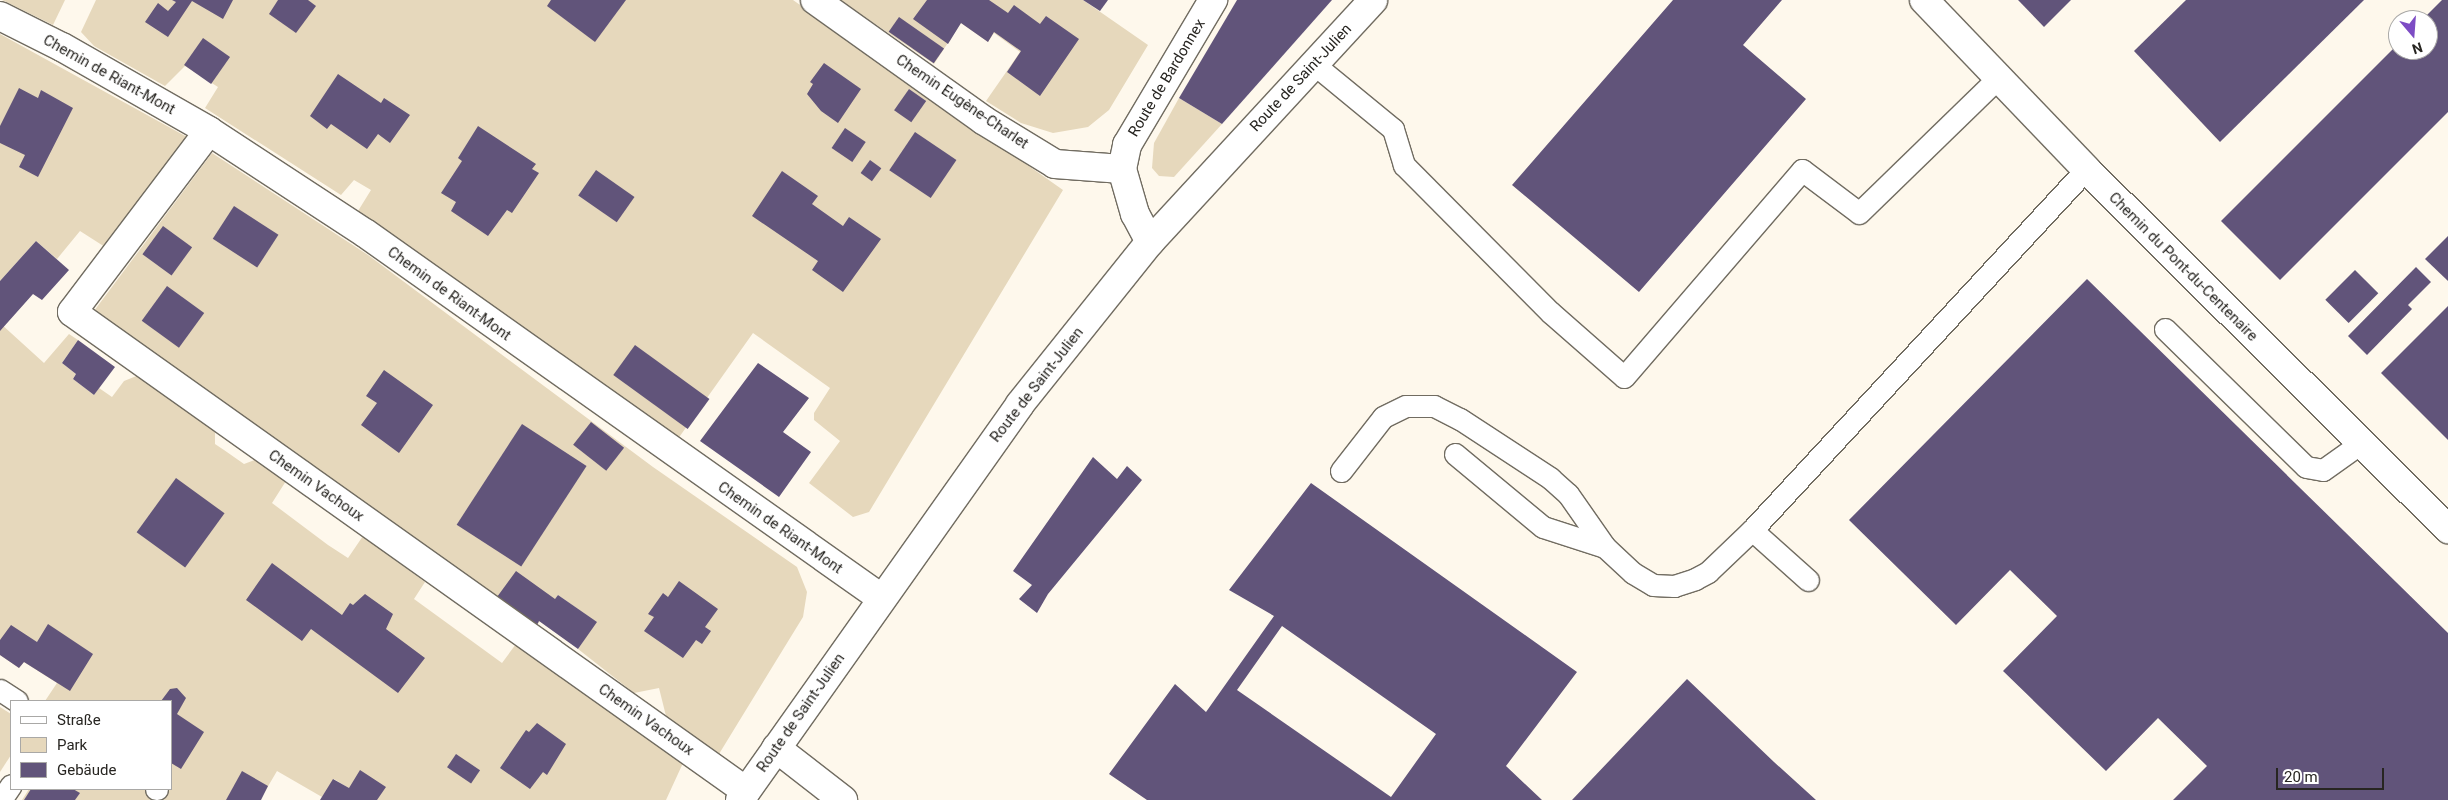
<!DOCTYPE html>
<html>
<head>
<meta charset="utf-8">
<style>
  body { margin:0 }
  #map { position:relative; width:2448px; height:800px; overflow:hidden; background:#fef8ec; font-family:Roboto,sans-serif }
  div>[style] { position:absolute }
  .green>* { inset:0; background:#e6d8bc }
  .building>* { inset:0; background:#61547a; transform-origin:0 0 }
  .roads { filter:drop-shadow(1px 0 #716c61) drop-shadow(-1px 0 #716c61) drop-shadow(0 1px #716c61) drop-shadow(0 -1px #716c61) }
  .lane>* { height:21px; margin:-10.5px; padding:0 10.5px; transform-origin:10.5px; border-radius:10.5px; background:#fff }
  .street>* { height:28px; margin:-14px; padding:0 14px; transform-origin:14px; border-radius:14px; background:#fff }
  .secondary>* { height:28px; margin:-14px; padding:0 14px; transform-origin:14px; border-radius:14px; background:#fff }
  span { translate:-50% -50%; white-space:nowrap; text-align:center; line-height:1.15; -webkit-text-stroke:5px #fff; paint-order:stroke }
  .street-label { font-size:15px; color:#272521 }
  .legend { position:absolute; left:10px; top:700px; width:162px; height:90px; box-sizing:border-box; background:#fff; border:1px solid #a9a8a6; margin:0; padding:6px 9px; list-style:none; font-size:15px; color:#272521 }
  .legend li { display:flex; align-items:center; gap:10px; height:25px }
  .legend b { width:25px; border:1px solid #a9a8a6 }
  .north { position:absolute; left:2388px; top:10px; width:50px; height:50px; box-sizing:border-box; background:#fff; border:1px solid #a9a8a6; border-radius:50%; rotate:162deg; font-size:14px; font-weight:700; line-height:20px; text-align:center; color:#272521 }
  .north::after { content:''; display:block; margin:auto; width:18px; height:22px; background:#7d4cc4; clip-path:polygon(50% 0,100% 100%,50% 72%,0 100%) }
  .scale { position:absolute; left:2276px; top:768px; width:108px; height:22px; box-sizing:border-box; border:2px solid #272521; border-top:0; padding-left:6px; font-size:15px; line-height:18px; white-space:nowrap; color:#272521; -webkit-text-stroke:4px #fff; paint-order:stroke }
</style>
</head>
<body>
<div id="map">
  <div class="green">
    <i style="clip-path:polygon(2px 0,65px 0,53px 25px)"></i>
    <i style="clip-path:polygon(96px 0,793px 0,1063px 190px,869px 512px,853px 517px,809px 483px,840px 441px,814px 420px,814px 413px,830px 388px,753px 333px,675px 443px,543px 342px,358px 211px,371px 190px,354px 180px,341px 195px,205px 108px,218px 87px,185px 66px,165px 86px,94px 46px,81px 32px)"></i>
    <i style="clip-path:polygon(840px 0,1083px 0,1148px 45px,1109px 110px,1088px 127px,1053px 133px,1021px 123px,986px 101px,1020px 52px,994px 33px,988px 42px,961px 23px,934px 64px)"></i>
    <i style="clip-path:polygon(0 34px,187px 137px,105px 247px,80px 231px,57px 259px,36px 241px,0 281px)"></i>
    <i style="clip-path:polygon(1179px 98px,1222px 124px,1174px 177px,1159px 176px,1152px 168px,1154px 143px)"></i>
    <i style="clip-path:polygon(212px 153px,368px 255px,653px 467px,797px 567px,807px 592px,803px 617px,719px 754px,666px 716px,659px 688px,634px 693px,578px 649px,596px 622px,558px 595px,537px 625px,94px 311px)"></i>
    <i style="clip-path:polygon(0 323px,44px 363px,69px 334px,78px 340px,62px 363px,76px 374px,73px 379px,94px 395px,99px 388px,112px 397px,124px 381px,139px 375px,215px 430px,215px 444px,224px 450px,244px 464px,257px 459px,286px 481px,272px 503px,328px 545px,348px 558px,363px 536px,425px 582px,414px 599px,502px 663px,516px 644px,683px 763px,666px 800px,368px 800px,334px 779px,322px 797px,277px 771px,260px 800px,22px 800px,29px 789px,171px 789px,171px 701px,45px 701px,57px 683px,24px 662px,19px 668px,0 655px)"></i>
    <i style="clip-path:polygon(0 707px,11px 714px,11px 755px,0 772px)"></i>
  </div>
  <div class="building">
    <i style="clip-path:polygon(172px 0,233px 0,223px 19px,192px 1px,168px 37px,145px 22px,158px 3px,168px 11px,176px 2px)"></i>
    <i style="clip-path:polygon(278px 0,308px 0,316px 6px,296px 33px,269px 14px)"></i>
    <i style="clip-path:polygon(551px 0,626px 0,595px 42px,547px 6px)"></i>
    <i style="clip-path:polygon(927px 0,989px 0,1008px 13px,1014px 5px,1040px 24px,1046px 16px,1079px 39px,1040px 96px,1007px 72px,1021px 51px,994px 32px,988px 42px,961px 23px,948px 44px,913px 19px)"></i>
    <i style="clip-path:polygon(1083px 0,1108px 0,1100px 11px)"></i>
    <i style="clip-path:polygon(1237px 0,1332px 0,1222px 124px,1179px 98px)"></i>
    <i style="clip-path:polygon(1673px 0,1782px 0,1743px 45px,1806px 99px,1639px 292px,1512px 185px)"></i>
    <i style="clip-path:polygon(2018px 0,2071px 0,2044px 27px)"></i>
    <i style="clip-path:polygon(2186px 0,2364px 0,2220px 142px,2134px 51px)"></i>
    <i style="clip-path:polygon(2442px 0,2448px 0,2448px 112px,2280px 280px,2221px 221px,2398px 44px,2398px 50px,2428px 50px,2428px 20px,2422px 20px)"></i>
    <i style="left:899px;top:17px;width:55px;height:18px;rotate:35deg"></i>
    <i style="left:203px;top:38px;width:33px;height:33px;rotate:35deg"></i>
    <i style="clip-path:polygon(824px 63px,861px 89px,838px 123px,821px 111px,807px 94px,813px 84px,810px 82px)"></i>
    <i style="clip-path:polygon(338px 74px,381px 103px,384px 98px,410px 115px,390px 143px,378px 134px,367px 149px,331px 124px,327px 129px,310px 116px)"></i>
    <i style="clip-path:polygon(19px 88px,38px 98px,41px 90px,73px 108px,38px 177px,19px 167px,25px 155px,0 143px,0 126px)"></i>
    <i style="left:909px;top:89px;width:21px;height:26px;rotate:35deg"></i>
    <i style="clip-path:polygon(478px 126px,536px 164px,532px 169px,539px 173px,512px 213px,507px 210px,488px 236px,451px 211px,456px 202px,441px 193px,462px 161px,458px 158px)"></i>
    <i style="left:845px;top:128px;width:25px;height:24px;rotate:34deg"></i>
    <i style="left:915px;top:132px;width:50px;height:46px;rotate:34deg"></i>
    <i style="left:870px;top:160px;width:14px;height:16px;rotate:36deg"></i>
    <i style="left:596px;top:170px;width:47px;height:31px;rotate:35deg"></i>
    <i style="clip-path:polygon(782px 171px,818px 196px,812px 204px,843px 226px,849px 217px,881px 239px,843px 292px,812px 270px,818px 261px,752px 216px)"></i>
    <i style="left:234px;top:206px;width:53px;height:39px;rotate:33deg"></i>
    <i style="left:163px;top:226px;width:36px;height:35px;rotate:36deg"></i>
    <i style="clip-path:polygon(2448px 236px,2448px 281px,2425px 259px)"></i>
    <i style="clip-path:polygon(36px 241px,69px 270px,42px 300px,33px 294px,0 331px,0 281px)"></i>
    <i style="clip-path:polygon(2416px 267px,2431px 282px,2408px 305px,2412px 309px,2367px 355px,2348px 336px)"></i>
    <i style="left:2355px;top:270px;width:33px;height:42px;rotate:45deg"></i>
    <i style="clip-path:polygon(2087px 279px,2448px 633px,2448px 800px,2173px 800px,2207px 766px,2158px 718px,2106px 771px,2003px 671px,2057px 616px,2010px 570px,1956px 625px,1849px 520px)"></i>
    <i style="left:167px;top:286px;width:46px;height:43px;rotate:36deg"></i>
    <i style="clip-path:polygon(2448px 306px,2448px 440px,2381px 373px)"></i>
    <i style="clip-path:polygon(78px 340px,115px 367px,94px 395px,73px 379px,76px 374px,62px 363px)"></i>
    <i style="left:635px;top:345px;width:92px;height:37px;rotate:36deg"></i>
    <i style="clip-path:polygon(758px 363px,809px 398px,783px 432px,811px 452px,779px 497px,700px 441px)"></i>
    <i style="clip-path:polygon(384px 370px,433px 405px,399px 453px,361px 425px,377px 403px,366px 396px)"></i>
    <i style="left:591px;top:422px;width:42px;height:29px;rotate:38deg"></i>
    <i style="left:522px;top:424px;width:77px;height:120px;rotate:33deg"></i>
    <i style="clip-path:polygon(1093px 457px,1117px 479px,1127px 466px,1142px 480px,1048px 594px,1037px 613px,1019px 599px,1032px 585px,1013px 571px)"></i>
    <i style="left:176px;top:478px;width:60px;height:67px;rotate:36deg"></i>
    <i style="clip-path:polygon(evenodd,1311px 483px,1577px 672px,1506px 766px,1542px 800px,1147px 800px,1109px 774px,1175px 684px,1206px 712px,1274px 616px,1229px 590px,1311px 483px,1282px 626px,1436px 734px,1391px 797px,1237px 690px,1282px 626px)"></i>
    <i style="clip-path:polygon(272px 563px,342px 615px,350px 603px,353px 605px,365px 594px,393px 614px,386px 629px,425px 658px,398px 693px,311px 629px,302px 641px,246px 600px)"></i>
    <i style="clip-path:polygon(516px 571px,555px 599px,558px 595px,597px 622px,578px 649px,539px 621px,537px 625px,497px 597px)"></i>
    <i style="clip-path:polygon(679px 581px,718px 609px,705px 627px,711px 631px,702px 644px,696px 640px,683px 658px,644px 631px,654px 617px,648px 614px,663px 593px,668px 597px)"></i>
    <i style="clip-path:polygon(48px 624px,93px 654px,70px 691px,24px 662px,19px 668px,0 655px,0 640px,11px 625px,37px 642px)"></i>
    <i style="clip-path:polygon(1687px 679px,1774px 762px,1816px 800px,1572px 800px)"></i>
    <i style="clip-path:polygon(177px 688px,186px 698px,177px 714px,204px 732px,181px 769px,171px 763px,171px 701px,161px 701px,170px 689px)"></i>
    <i style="clip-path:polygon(537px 723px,566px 744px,547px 775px,543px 772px,530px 789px,500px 768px,526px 730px,529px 732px)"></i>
    <i style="left:456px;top:754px;width:29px;height:16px;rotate:34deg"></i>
    <i style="clip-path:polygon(360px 770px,386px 787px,377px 800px,320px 800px,333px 779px,349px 788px)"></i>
    <i style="clip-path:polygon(242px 771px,268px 786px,261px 800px,226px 800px)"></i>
    <i style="clip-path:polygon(31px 789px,73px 789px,80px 793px,75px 800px,24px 800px)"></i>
  </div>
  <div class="roads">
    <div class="lane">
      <i style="left:1315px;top:65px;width:101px;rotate:39.4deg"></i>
      <i style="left:1393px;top:129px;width:38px;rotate:73deg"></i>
      <i style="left:1404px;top:165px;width:207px;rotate:45.2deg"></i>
      <i style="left:1550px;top:312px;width:98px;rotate:41.3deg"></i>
      <i style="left:1624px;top:377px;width:273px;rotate:-49.3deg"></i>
      <i style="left:1802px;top:170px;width:71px;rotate:37deg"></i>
      <i style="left:1859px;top:213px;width:194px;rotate:-44.2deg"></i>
      <i style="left:2165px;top:329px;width:197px;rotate:44.4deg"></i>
      <i style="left:2306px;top:467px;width:17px;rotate:10deg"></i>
      <i style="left:2323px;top:470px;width:47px;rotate:-35.4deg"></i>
      <i style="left:1455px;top:454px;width:114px;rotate:39.7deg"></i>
      <i style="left:1543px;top:527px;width:65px;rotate:17.9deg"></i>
      <i style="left:1341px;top:471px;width:68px;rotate:-52.1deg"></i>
      <i style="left:1383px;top:417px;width:25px;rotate:-26deg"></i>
      <i style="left:1406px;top:406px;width:28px"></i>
      <i style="left:1434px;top:406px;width:29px;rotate:27deg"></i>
      <i style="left:1460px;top:419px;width:108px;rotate:33.2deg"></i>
      <i style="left:1550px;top:478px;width:24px;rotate:42deg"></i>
      <i style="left:1568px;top:494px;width:65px;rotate:55.1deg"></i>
      <i style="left:1605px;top:547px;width:38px;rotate:43deg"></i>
      <i style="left:1633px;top:573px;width:23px;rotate:31deg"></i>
      <i style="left:1653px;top:585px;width:21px;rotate:3deg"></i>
      <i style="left:1674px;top:586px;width:22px;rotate:-18deg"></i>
      <i style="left:1695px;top:579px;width:15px;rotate:-28deg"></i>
      <i style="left:1708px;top:572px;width:61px;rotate:-43.7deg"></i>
      <i style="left:1752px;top:530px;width:492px;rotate:-47.2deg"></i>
      <i style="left:1752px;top:530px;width:75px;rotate:41.8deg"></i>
      <i style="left:0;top:690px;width:20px;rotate:33deg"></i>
      <i style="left:156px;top:789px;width:1px"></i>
      <i style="left:3px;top:797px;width:14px;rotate:-56deg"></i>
    </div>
    <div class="street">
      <i style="left:815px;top:0;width:206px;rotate:35.5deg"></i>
      <i style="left:983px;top:120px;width:84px;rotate:31.4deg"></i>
      <i style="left:1055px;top:164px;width:67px;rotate:4.3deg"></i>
      <i style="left:0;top:16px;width:69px;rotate:26.6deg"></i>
      <i style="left:62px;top:47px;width:169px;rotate:29.7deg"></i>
      <i style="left:209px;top:131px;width:186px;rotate:33.2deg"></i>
      <i style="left:365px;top:233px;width:632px;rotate:35.27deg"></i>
      <i style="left:209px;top:131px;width:227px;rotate:127.1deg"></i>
      <i style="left:72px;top:312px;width:827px;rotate:35.4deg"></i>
      <i style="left:1150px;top:242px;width:32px;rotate:-118deg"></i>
      <i style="left:1135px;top:214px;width:47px;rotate:-106.1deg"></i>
      <i style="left:1122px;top:169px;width:25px;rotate:-78deg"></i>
      <i style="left:1127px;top:145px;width:169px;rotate:-59.3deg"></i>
      <i style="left:776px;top:748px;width:85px;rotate:37.8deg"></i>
    </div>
    <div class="secondary">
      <i style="left:1924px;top:0;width:234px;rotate:46.2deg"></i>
      <i style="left:2086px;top:169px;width:511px;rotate:44.84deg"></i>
      <i style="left:740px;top:800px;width:485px;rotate:-54.7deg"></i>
      <i style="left:1020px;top:404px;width:208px;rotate:-51.3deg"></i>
      <i style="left:1150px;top:242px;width:329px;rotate:-47.3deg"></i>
    </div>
  </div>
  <div class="street-label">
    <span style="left:109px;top:75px;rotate:29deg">Chemin de Riant-Mont</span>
    <span style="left:1167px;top:78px;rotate:-59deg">Route de Bardonnex</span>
    <span style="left:1301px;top:78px;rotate:-47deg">Route de Saint-Julien</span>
    <span style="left:962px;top:102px;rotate:34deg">Chemin Eugène-Charlet</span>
    <span style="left:2183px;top:267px;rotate:45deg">Chemin du Pont-du-Centenaire</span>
    <span style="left:449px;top:294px;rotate:36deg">Chemin de Riant-Mont</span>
    <span style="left:1037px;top:385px;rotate:-52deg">Route de Saint-Julien</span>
    <span style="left:316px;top:486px;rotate:35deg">Chemin Vachoux</span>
    <span style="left:780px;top:528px;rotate:35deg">Chemin de Riant-Mont</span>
    <span style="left:801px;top:713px;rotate:-55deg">Route de Saint-Julien</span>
    <span style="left:646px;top:720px;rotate:35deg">Chemin Vachoux</span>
  </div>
  <ul class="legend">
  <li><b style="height:6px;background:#fff"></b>Straße</li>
  <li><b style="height:14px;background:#e6d8bc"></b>Park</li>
  <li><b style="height:14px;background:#61547a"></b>Gebäude</li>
  </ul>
  <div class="north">N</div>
  <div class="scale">20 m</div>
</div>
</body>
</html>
